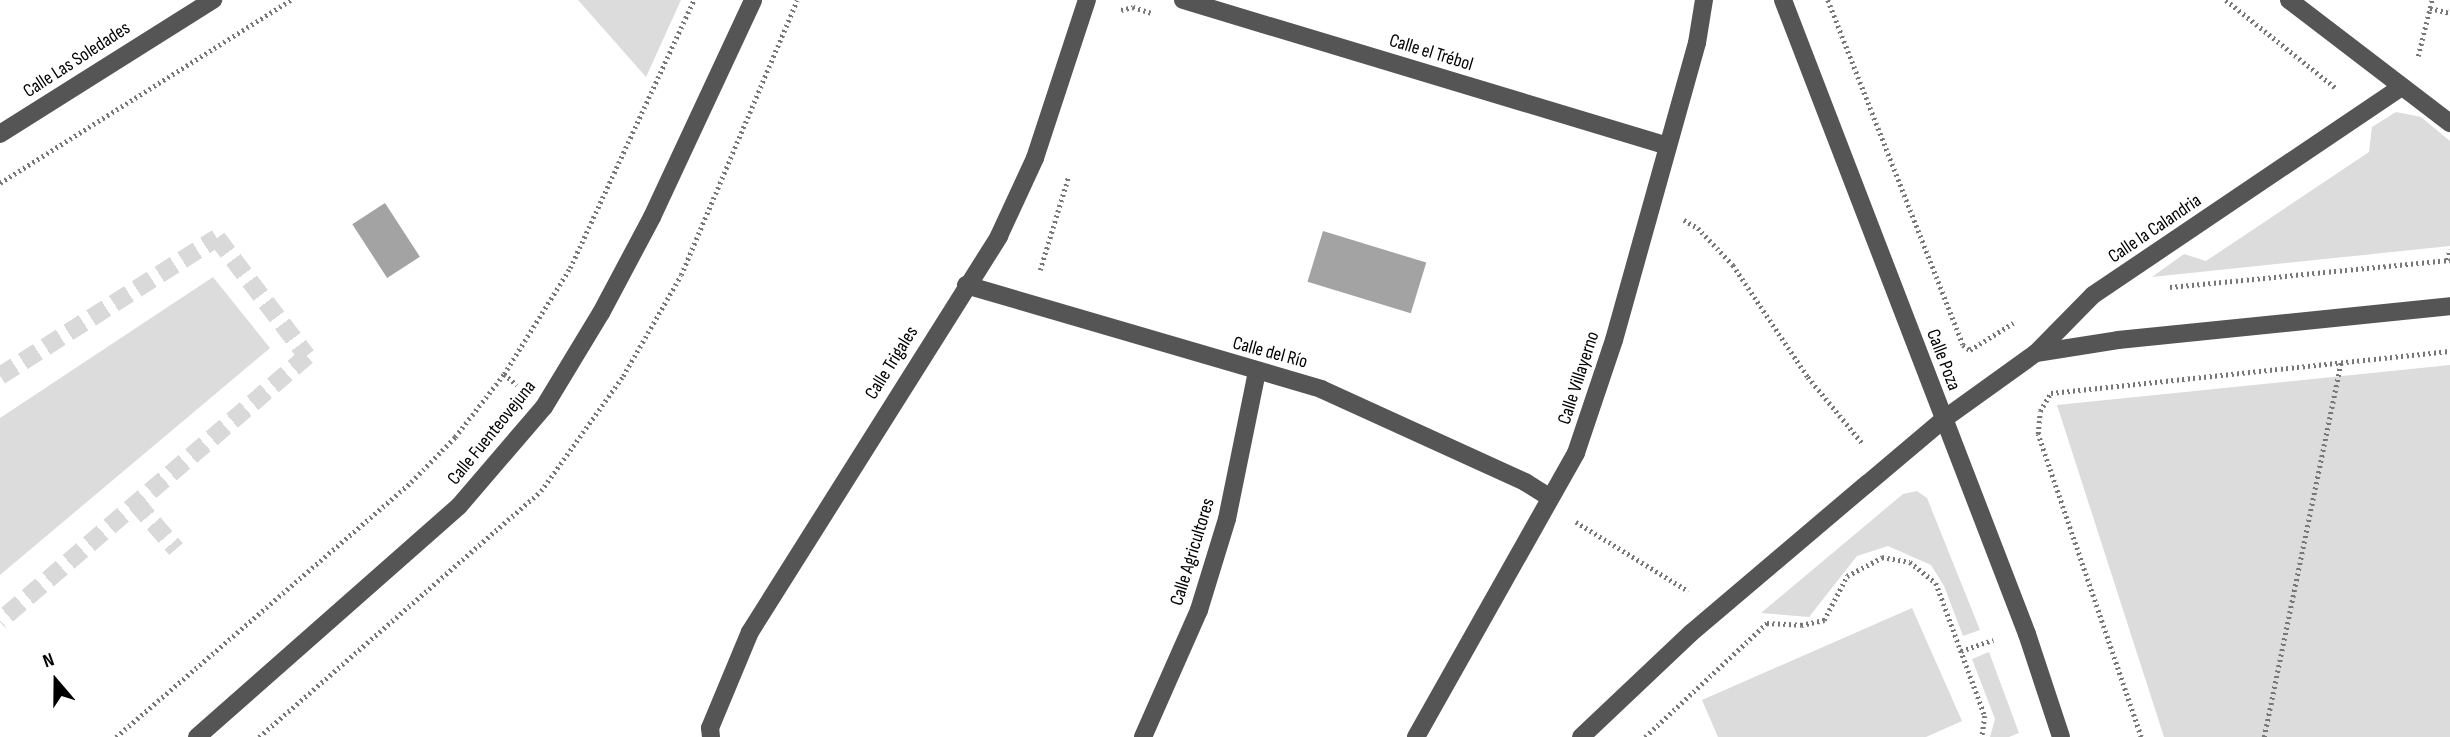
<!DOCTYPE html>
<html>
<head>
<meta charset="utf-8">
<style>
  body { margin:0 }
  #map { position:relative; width:2450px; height:737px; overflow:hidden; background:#fff; font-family:"Sofia Sans Condensed",sans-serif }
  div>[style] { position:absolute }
  .green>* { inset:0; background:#dcdcdc }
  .water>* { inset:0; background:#a3a3a3; transform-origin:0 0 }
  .minor-tunnel>* { height:18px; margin-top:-9px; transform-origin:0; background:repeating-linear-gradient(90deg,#d9d9d9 0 18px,transparent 0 27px) }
  .path>* { height:4.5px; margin-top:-2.25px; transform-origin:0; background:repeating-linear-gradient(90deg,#777 0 2px,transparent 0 5.5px) }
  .minor>* { height:18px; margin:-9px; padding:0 9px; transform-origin:9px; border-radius:9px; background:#555 }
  span { translate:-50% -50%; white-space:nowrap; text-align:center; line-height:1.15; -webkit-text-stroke:7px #fff; paint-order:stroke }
  .street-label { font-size:19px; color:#000 }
  .north { position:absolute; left:21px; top:646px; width:70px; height:70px; -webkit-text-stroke:5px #fff; paint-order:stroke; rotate:340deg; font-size:19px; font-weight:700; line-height:28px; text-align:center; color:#000 }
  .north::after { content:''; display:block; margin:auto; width:24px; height:32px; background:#000; clip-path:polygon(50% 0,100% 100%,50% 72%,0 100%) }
</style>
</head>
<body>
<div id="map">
  <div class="green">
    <i style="clip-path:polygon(578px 0,681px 0,646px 77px)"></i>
    <i style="clip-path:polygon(2396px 112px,2421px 117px,2450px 141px,2450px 246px,2152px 277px,2184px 254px,2206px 261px,2369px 152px,2372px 127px)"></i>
    <i style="clip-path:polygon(213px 277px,270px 348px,0 575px,0 418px)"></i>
    <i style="clip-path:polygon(2450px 365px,2450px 737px,2164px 737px,2057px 405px)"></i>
    <i style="clip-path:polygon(1917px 491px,1927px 498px,1980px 630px,1963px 636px,1944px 586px,1931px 565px,1888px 546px,1857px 556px,1809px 617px,1761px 613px,1903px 494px)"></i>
    <i style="clip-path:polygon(1912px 608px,1962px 721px,1926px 737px,1718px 737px,1702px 700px)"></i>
    <i style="clip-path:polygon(1989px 652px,2019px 733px,2009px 737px,1990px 737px,1995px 719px,1972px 659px)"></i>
  </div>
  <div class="water">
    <i style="left:385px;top:203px;width:64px;height:39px;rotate:57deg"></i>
    <i style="left:1323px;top:231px;width:108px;height:53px;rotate:17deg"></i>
  </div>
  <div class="minor-tunnel">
    <i style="left:0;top:376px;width:257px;rotate:-32.5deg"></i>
    <i style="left:217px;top:238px;width:148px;rotate:52.7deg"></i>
    <i style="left:307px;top:356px;width:406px;rotate:139.2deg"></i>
    <i style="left:136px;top:503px;width:61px;rotate:49deg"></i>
  </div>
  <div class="path">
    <i style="left:1828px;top:0;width:370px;rotate:68.6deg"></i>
    <i style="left:1963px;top:345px;width:9px;rotate:36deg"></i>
    <i style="left:1970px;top:350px;width:51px;rotate:-32.1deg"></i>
    <i style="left:2226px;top:0;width:142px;rotate:38.7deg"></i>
    <i style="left:2430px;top:8px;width:21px;rotate:14deg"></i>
    <i style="left:1121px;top:10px;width:12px;rotate:-14deg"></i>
    <i style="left:1133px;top:7px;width:20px;rotate:18deg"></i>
    <i style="left:2418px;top:56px;width:58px;rotate:-76deg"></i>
    <i style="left:0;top:183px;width:344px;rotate:-32.2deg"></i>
    <i style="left:1684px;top:220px;width:16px;rotate:30deg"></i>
    <i style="left:1698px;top:228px;width:51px;rotate:46.6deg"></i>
    <i style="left:1733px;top:265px;width:135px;rotate:56.2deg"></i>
    <i style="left:1808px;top:377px;width:87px;rotate:50.6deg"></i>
    <i style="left:2447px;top:260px;width:11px;rotate:-75deg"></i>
    <i style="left:1040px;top:270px;width:96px;rotate:-73.1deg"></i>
    <i style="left:2170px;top:287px;width:281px;rotate:-5.5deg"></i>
    <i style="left:504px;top:374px;width:17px;rotate:40deg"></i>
    <i style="left:1576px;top:522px;width:132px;rotate:31.6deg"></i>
    <i style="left:1961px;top:651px;width:34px;rotate:-19deg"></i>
    <i style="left:116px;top:737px;width:390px;rotate:-40.8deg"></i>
    <i style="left:411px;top:482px;width:63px;rotate:-45.6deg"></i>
    <i style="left:455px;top:437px;width:80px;rotate:-52.1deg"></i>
    <i style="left:504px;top:374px;width:125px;rotate:-58.1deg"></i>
    <i style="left:570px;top:268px;width:295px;rotate:-65.2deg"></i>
    <i style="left:259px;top:737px;width:374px;rotate:-41.1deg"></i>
    <i style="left:541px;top:491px;width:141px;rotate:-54.5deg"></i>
    <i style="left:623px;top:376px;width:116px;rotate:-60.1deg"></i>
    <i style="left:681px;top:275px;width:298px;rotate:-67.1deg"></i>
    <i style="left:1645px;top:737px;width:167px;rotate:-43.1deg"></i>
    <i style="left:1767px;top:623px;width:34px;rotate:3deg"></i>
    <i style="left:1801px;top:625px;width:24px;rotate:-12deg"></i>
    <i style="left:1824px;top:620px;width:50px;rotate:-62.4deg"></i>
    <i style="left:1847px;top:576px;width:40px;rotate:-28deg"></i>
    <i style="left:1882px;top:557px;width:28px;rotate:10deg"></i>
    <i style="left:1910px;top:562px;width:33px;rotate:39deg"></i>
    <i style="left:1936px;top:583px;width:142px;rotate:69.8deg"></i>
    <i style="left:1985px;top:716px;width:21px;rotate:98deg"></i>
    <i style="left:2141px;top:737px;width:320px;rotate:-108.8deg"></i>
    <i style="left:2038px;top:434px;width:23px;rotate:-85deg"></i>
    <i style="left:2040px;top:411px;width:21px;rotate:-59deg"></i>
    <i style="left:2051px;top:393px;width:401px;rotate:-6deg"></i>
    <i style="left:2264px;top:737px;width:383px;rotate:-78.4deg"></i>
  </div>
  <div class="minor">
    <i style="left:1183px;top:0;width:506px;rotate:16.75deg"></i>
    <i style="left:1783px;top:0;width:679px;rotate:68.95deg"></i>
    <i style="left:2027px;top:634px;width:108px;rotate:71.7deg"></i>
    <i style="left:2289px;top:0;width:203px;rotate:37.4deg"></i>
    <i style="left:0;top:134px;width:252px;rotate:-32.2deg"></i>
    <i style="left:966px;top:285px;width:370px;rotate:16.3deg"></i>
    <i style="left:1321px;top:389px;width:224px;rotate:24.5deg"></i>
    <i style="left:1525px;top:482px;width:28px;rotate:32deg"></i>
    <i style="left:2036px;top:353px;width:83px;rotate:-9deg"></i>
    <i style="left:2118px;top:340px;width:334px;rotate:-5.8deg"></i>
    <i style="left:197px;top:737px;width:349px;rotate:-41.4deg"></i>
    <i style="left:459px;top:506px;width:130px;rotate:-49.4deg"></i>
    <i style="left:544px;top:407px;width:110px;rotate:-58.8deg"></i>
    <i style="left:601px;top:313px;width:109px;rotate:-62deg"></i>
    <i style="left:652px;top:217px;width:239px;rotate:-65deg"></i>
    <i style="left:711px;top:737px;width:9px;rotate:-96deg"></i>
    <i style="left:710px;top:728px;width:104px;rotate:-67.4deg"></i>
    <i style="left:750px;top:632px;width:468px;rotate:-57.8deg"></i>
    <i style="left:999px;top:236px;width:86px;rotate:-65.2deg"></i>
    <i style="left:1035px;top:158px;width:166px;rotate:-71.8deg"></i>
    <i style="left:1143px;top:737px;width:139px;rotate:-66.2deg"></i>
    <i style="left:1199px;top:610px;width:95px;rotate:-72.9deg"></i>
    <i style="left:1227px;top:519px;width:151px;rotate:-78.5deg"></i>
    <i style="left:1416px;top:737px;width:326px;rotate:-60.6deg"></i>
    <i style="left:1576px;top:453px;width:119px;rotate:-71.4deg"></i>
    <i style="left:1614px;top:340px;width:308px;rotate:-74.4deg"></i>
    <i style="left:1697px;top:43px;width:44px;rotate:-80.8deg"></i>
    <i style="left:1581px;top:737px;width:151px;rotate:-43.4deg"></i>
    <i style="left:1691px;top:633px;width:231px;rotate:-40.3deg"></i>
    <i style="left:1867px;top:484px;width:101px;rotate:-40.2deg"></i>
    <i style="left:1944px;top:419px;width:113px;rotate:-35.7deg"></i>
    <i style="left:2036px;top:353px;width:81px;rotate:-45.5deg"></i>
    <i style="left:2093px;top:295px;width:372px;rotate:-34deg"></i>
  </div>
  <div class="street-label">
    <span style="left:1431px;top:53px;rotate:17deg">Calle el Trébol</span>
    <span style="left:77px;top:60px;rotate:-33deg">Calle Las Soledades</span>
    <span style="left:2155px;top:229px;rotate:-34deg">Calle la Calandria</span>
    <span style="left:1270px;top:353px;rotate:15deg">Calle del Río</span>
    <span style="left:1943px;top:360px;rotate:69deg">Calle Poza</span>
    <span style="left:892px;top:363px;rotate:-58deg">Calle Trigales</span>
    <span style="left:1579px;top:378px;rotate:-72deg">Calle Villayerno</span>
    <span style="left:492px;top:433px;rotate:-51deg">Calle Fuenteovejuna</span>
    <span style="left:1193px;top:552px;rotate:-73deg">Calle Agricultores</span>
  </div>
  <div class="north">N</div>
</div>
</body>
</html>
